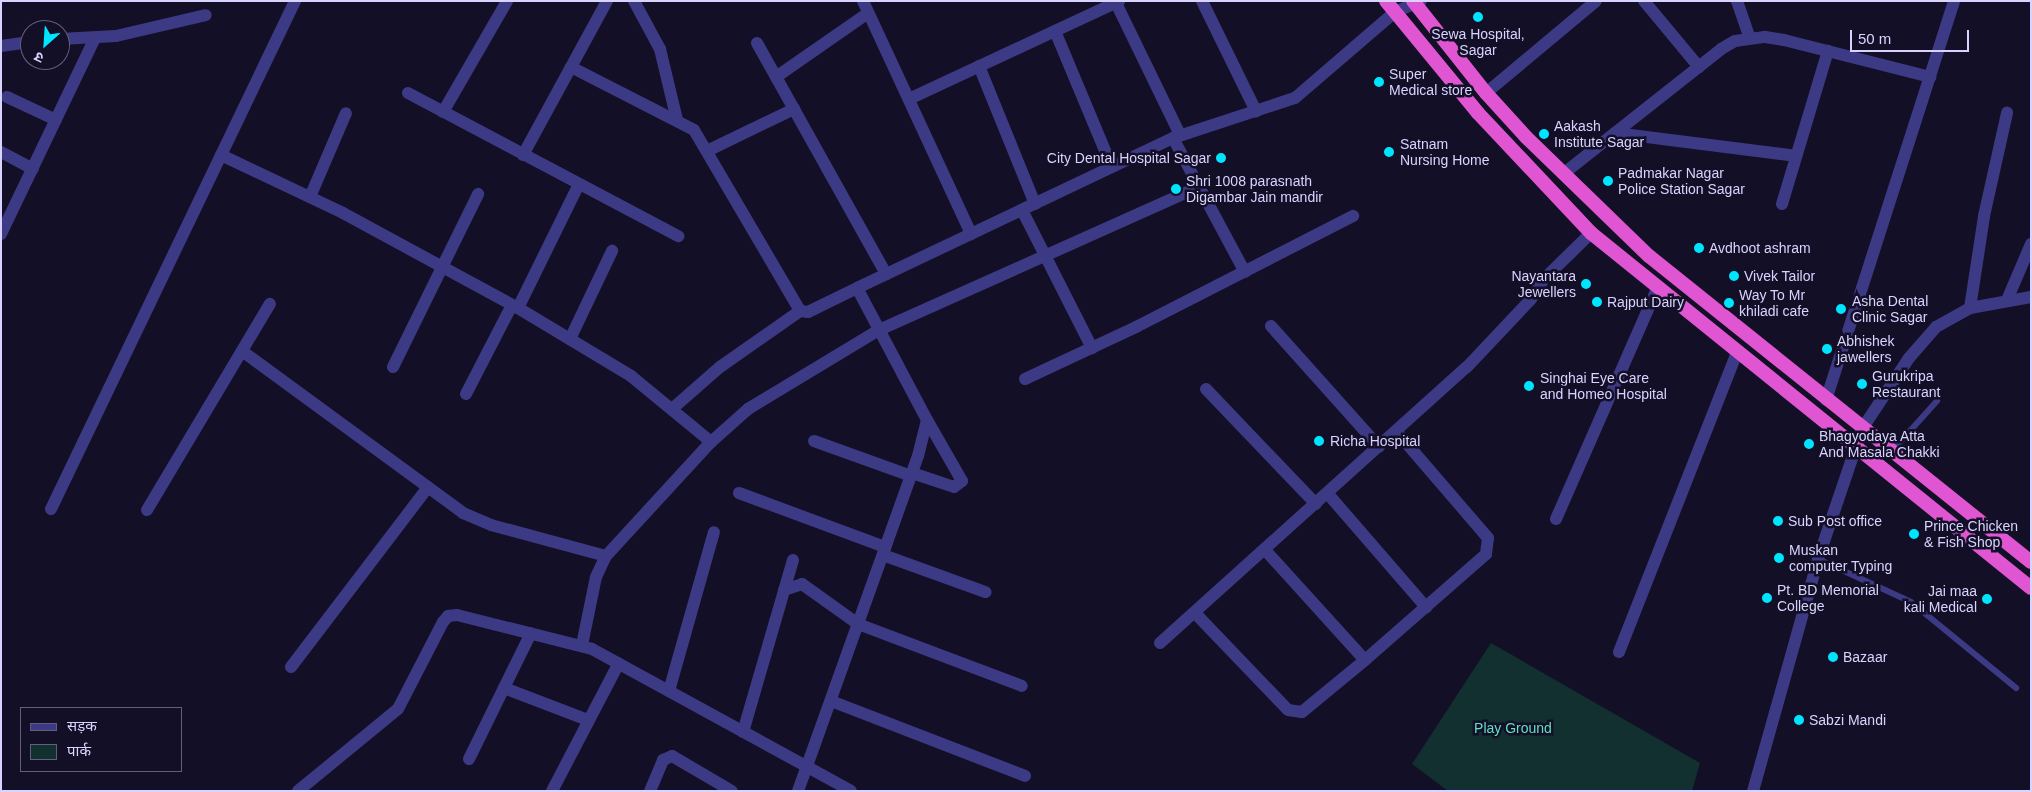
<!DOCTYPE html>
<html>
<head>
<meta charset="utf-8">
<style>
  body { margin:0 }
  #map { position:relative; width:2032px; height:792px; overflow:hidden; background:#130f26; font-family:Helvetica,"Noto Sans Devanagari",sans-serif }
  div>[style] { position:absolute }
  .green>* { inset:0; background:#12302f }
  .service>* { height:6px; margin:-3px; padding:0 3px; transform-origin:3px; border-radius:3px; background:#3d3a85 }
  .minor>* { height:12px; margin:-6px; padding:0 6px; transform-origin:6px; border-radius:6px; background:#3d3a85 }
  .trunk>* { height:14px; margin:-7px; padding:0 7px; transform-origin:7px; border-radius:7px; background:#e055d1 }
  .dots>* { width:14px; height:14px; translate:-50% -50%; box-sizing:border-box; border:2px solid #130f26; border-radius:50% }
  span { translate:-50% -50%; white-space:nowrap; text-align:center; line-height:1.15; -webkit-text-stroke:5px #130f26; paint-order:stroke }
  .poi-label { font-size:14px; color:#d9d4ff }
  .left { translate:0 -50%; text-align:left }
  .right { translate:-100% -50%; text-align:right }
  .park-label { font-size:14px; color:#5fe0c0 }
  .frame { position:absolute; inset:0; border:2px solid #d9d4ff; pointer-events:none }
  .legend { position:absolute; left:20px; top:707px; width:162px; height:65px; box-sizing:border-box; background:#130f26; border:1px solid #625e7d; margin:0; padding:6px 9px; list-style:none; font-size:15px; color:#d9d4ff }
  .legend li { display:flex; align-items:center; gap:10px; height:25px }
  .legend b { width:25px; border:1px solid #625e7d }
  .north { position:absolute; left:20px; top:20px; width:50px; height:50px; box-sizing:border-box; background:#130f26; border:1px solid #625e7d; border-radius:50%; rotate:206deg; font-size:14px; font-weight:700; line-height:20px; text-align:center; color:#d9d4ff }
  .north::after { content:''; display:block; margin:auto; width:18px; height:22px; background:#00e5ff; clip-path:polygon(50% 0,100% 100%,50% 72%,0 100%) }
  .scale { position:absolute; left:1850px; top:30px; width:119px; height:22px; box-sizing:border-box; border:2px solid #d9d4ff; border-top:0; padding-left:6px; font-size:15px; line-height:18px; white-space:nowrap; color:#d9d4ff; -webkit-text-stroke:4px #130f26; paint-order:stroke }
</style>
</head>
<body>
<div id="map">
  <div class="green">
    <i style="clip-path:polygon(1491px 643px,1700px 763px,1692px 791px,1448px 791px,1412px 764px)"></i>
  </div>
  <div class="service">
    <i style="left:1891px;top:452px;width:69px;rotate:-48deg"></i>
    <i style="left:1818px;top:559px;width:102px;rotate:24.8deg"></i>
    <i style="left:1911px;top:602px;width:136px;rotate:39.3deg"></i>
  </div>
  <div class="minor">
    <i style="left:607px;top:1px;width:75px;rotate:118.6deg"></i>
    <i style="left:571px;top:67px;width:138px;rotate:27.1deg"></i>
    <i style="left:694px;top:130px;width:210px;rotate:59.6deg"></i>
    <i style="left:800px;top:311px;width:8px;rotate:7deg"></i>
    <i style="left:808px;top:312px;width:55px;rotate:-26.1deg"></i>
    <i style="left:634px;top:1px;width:55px;rotate:61.6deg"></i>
    <i style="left:660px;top:49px;width:73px;rotate:76.5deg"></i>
    <i style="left:863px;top:1px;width:257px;rotate:65.1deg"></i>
    <i style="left:1202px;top:1px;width:123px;rotate:63.9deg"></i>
    <i style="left:1644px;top:1px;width:86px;rotate:50.2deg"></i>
    <i style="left:1737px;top:1px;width:39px;rotate:71deg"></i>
    <i style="left:1116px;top:3px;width:147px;rotate:64.1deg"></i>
    <i style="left:1055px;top:31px;width:147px;rotate:67.3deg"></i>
    <i style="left:60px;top:39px;width:56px;rotate:-3.1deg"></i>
    <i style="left:116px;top:36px;width:92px;rotate:-13.1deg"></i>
    <i style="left:757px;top:43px;width:265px;rotate:60.8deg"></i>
    <i style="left:1px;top:46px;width:29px;rotate:-8deg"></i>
    <i style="left:979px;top:66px;width:149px;rotate:67.9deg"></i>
    <i style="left:776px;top:77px;width:112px;rotate:-34.8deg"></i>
    <i style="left:408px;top:93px;width:306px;rotate:27.9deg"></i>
    <i style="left:1486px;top:93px;width:143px;rotate:-39.9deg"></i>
    <i style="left:7px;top:97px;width:54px;rotate:25.1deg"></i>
    <i style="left:909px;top:99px;width:232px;rotate:-25deg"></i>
    <i style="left:443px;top:112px;width:128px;rotate:-60deg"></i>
    <i style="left:1615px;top:133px;width:182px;rotate:7.2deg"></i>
    <i style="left:1173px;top:138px;width:152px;rotate:61.8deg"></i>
    <i style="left:707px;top:151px;width:97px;rotate:-25.8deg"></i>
    <i style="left:1px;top:152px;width:36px;rotate:28deg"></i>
    <i style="left:221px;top:155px;width:135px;rotate:25.4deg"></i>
    <i style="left:343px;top:213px;width:199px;rotate:28.5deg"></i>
    <i style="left:518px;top:308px;width:132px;rotate:31deg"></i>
    <i style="left:631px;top:376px;width:104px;rotate:39.5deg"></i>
    <i style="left:523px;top:155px;width:100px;rotate:-61.4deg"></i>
    <i style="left:1563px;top:174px;width:201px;rotate:-38.3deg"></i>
    <i style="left:1721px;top:49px;width:16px;rotate:-30deg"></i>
    <i style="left:1735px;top:41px;width:30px;rotate:-8deg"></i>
    <i style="left:1765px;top:37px;width:19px;rotate:9deg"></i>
    <i style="left:1784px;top:40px;width:151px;rotate:14.2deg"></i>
    <i style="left:310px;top:197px;width:91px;rotate:-66.8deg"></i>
    <i style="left:1782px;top:204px;width:160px;rotate:-73.3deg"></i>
    <i style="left:1022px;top:210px;width:155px;rotate:63.1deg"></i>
    <i style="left:1px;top:234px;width:217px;rotate:-64.4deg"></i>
    <i style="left:2007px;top:300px;width:61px;rotate:-66.8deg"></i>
    <i style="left:518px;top:308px;width:138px;rotate:-63.8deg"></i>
    <i style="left:1970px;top:308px;width:93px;rotate:-81.3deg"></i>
    <i style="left:1984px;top:216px;width:106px;rotate:-77.4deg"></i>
    <i style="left:1271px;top:326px;width:162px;rotate:48.2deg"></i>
    <i style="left:570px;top:339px;width:98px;rotate:-64.5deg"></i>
    <i style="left:242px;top:351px;width:274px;rotate:36.2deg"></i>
    <i style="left:463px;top:513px;width:30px;rotate:23deg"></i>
    <i style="left:491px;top:525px;width:119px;rotate:15.1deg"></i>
    <i style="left:393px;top:367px;width:193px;rotate:-63.8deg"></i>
    <i style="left:1025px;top:379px;width:123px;rotate:-25.1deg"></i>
    <i style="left:1136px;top:327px;width:244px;rotate:-27.1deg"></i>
    <i style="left:1206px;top:389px;width:159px;rotate:46.3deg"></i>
    <i style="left:466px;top:394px;width:100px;rotate:-62.7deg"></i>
    <i style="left:1826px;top:400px;width:419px;rotate:-72.2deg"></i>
    <i style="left:672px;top:409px;width:64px;rotate:-41.2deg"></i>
    <i style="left:720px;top:367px;width:98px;rotate:-35deg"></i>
    <i style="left:814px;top:441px;width:103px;rotate:19.8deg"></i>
    <i style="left:912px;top:473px;width:44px;rotate:18.4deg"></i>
    <i style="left:954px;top:487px;width:10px;rotate:-37deg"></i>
    <i style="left:962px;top:481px;width:70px;rotate:-119.8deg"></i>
    <i style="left:739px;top:493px;width:156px;rotate:20.3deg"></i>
    <i style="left:1328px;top:494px;width:150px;rotate:49.1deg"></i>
    <i style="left:51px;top:509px;width:564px;rotate:-64.34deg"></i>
    <i style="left:147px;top:510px;width:240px;rotate:-59.2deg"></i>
    <i style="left:1556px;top:519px;width:251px;rotate:-66.3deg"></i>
    <i style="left:1266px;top:551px;width:147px;rotate:47.8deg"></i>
    <i style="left:883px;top:555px;width:109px;rotate:19.9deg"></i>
    <i style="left:784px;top:590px;width:19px;rotate:-18deg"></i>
    <i style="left:802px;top:584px;width:69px;rotate:35.5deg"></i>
    <i style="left:858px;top:624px;width:175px;rotate:20.7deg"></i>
    <i style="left:1195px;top:613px;width:134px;rotate:46.2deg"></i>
    <i style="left:1288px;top:710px;width:14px;rotate:8deg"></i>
    <i style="left:1302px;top:712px;width:82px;rotate:-39.5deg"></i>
    <i style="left:1365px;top:660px;width:161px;rotate:-41.2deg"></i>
    <i style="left:1486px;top:554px;width:16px;rotate:-83deg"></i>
    <i style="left:1488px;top:538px;width:141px;rotate:-130.7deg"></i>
    <i style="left:1160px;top:643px;width:413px;rotate:-42deg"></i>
    <i style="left:1467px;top:367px;width:93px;rotate:-46.7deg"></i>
    <i style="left:1531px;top:299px;width:24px;rotate:-57deg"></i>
    <i style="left:1544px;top:279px;width:66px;rotate:-44.4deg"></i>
    <i style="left:582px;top:645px;width:69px;rotate:-78.4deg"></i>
    <i style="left:596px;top:577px;width:23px;rotate:-65deg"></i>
    <i style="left:606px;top:556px;width:155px;rotate:-47.4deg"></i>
    <i style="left:711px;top:442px;width:50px;rotate:-41.7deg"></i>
    <i style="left:748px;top:409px;width:153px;rotate:-31.1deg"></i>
    <i style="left:879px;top:330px;width:350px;rotate:-24.1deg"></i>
    <i style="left:1619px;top:652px;width:321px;rotate:-68.5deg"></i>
    <i style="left:291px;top:667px;width:226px;rotate:-52.7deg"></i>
    <i style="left:504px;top:688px;width:90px;rotate:20.9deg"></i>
    <i style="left:669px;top:691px;width:165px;rotate:-74.2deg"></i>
    <i style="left:831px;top:701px;width:208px;rotate:21.1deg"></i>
    <i style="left:743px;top:732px;width:179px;rotate:-73.8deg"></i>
    <i style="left:469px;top:759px;width:140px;rotate:-63.8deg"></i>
    <i style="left:298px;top:791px;width:129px;rotate:-39.4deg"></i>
    <i style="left:398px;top:709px;width:98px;rotate:-62.7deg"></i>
    <i style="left:443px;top:622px;width:8px;rotate:-50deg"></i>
    <i style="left:448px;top:616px;width:9px;rotate:-6deg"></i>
    <i style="left:457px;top:615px;width:139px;rotate:14.1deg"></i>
    <i style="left:592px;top:649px;width:295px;rotate:28.7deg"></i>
    <i style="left:552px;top:791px;width:144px;rotate:-62.4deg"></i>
    <i style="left:650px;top:791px;width:34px;rotate:-67deg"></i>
    <i style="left:663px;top:760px;width:10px;rotate:-24deg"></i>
    <i style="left:672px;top:756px;width:69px;rotate:30.3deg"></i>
    <i style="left:798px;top:791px;width:356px;rotate:-70.3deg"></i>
    <i style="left:918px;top:456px;width:37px;rotate:-76deg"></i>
    <i style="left:927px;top:420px;width:149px;rotate:-117.9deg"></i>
    <i style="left:857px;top:288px;width:350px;rotate:-25.4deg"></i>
    <i style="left:1173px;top:138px;width:128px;rotate:-18.2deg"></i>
    <i style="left:1295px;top:98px;width:132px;rotate:-40.7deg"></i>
    <i style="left:1395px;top:12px;width:28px;rotate:-23deg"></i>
    <i style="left:1753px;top:791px;width:241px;rotate:-74.3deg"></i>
    <i style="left:1818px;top:559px;width:137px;rotate:-71.3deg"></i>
    <i style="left:1862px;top:429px;width:85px;rotate:-56.5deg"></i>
    <i style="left:1909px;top:358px;width:41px;rotate:-48.9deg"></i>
    <i style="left:1936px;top:327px;width:39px;rotate:-29deg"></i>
    <i style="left:1970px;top:308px;width:62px;rotate:-10.2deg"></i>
  </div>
  <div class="trunk">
    <i style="left:1386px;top:1px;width:145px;rotate:50.6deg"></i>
    <i style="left:1478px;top:113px;width:165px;rotate:46.7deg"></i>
    <i style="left:1591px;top:233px;width:565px;rotate:38.9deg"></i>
    <i style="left:1413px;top:1px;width:117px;rotate:51.6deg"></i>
    <i style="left:1486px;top:93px;width:59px;rotate:47.7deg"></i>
    <i style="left:1526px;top:137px;width:171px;rotate:44.1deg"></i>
    <i style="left:1649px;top:256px;width:489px;rotate:38.7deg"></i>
  </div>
  <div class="dots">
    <i style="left:1478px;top:17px;background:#00e5ff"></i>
    <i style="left:1379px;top:82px;background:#00e5ff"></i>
    <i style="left:1544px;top:134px;background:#00e5ff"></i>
    <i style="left:1389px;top:152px;background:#00e5ff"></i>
    <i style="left:1221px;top:158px;background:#00e5ff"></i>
    <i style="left:1608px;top:181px;background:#00e5ff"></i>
    <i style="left:1176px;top:189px;background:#00e5ff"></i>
    <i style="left:1699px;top:248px;background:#00e5ff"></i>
    <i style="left:1734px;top:276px;background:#00e5ff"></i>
    <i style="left:1586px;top:284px;background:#00e5ff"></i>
    <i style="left:1597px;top:302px;background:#00e5ff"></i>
    <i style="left:1729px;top:303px;background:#00e5ff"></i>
    <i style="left:1841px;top:309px;background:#00e5ff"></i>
    <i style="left:1827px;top:349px;background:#00e5ff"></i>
    <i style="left:1862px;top:384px;background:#00e5ff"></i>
    <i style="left:1529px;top:386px;background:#00e5ff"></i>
    <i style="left:1319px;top:441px;background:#00e5ff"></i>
    <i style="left:1809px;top:444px;background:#00e5ff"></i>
    <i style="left:1778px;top:521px;background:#00e5ff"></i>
    <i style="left:1914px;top:534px;background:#00e5ff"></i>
    <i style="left:1779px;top:558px;background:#00e5ff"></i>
    <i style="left:1767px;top:598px;background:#00e5ff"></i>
    <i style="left:1987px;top:599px;background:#00e5ff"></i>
    <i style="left:1833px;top:657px;background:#00e5ff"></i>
    <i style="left:1799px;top:720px;background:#00e5ff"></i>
  </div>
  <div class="poi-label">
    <span style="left:1478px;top:42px">Sewa Hospital,<br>Sagar</span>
    <span class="left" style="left:1389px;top:82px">Super<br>Medical store</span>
    <span class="left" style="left:1554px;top:134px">Aakash<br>Institute Sagar</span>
    <span class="left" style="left:1400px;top:152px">Satnam<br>Nursing Home</span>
    <span class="right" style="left:1211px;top:158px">City Dental Hospital Sagar</span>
    <span class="left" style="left:1618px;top:181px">Padmakar Nagar<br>Police Station Sagar</span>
    <span class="left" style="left:1186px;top:189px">Shri 1008 parasnath<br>Digambar Jain mandir</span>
    <span class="left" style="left:1709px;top:248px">Avdhoot ashram</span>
    <span class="right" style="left:1576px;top:284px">Nayantara<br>Jewellers</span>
    <span class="left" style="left:1744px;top:276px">Vivek Tailor</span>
    <span class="left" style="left:1739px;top:303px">Way To Mr<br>khiladi cafe</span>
    <span class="left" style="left:1852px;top:309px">Asha Dental<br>Clinic Sagar</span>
    <span class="left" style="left:1607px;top:302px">Rajput Dairy</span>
    <span class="left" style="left:1837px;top:349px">Abhishek<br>jawellers</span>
    <span class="left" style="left:1872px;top:384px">Gurukripa<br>Restaurant</span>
    <span class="left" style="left:1540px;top:386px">Singhai Eye Care<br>and Homeo Hospital</span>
    <span class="left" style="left:1819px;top:444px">Bhagyodaya Atta<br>And Masala Chakki</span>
    <span class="left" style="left:1330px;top:441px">Richa Hospital</span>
    <span class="left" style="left:1788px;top:521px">Sub Post office</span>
    <span class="left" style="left:1924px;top:534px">Prince Chicken<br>&amp; Fish Shop</span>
    <span class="left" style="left:1789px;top:558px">Muskan<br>computer Typing</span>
    <span class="left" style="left:1777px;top:598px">Pt. BD Memorial<br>College</span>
    <span class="right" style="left:1977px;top:599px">Jai maa<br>kali Medical</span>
    <span class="left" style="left:1843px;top:657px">Bazaar</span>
    <span class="left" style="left:1809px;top:720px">Sabzi Mandi</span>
  </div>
  <div class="park-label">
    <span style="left:1513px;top:728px">Play Ground</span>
  </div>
  <div class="frame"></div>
  <ul class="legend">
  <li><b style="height:6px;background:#3d3a85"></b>सड़क</li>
  <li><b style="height:14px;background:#12302f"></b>पार्क</li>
  </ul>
  <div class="north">उ</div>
  <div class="scale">50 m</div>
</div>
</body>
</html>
